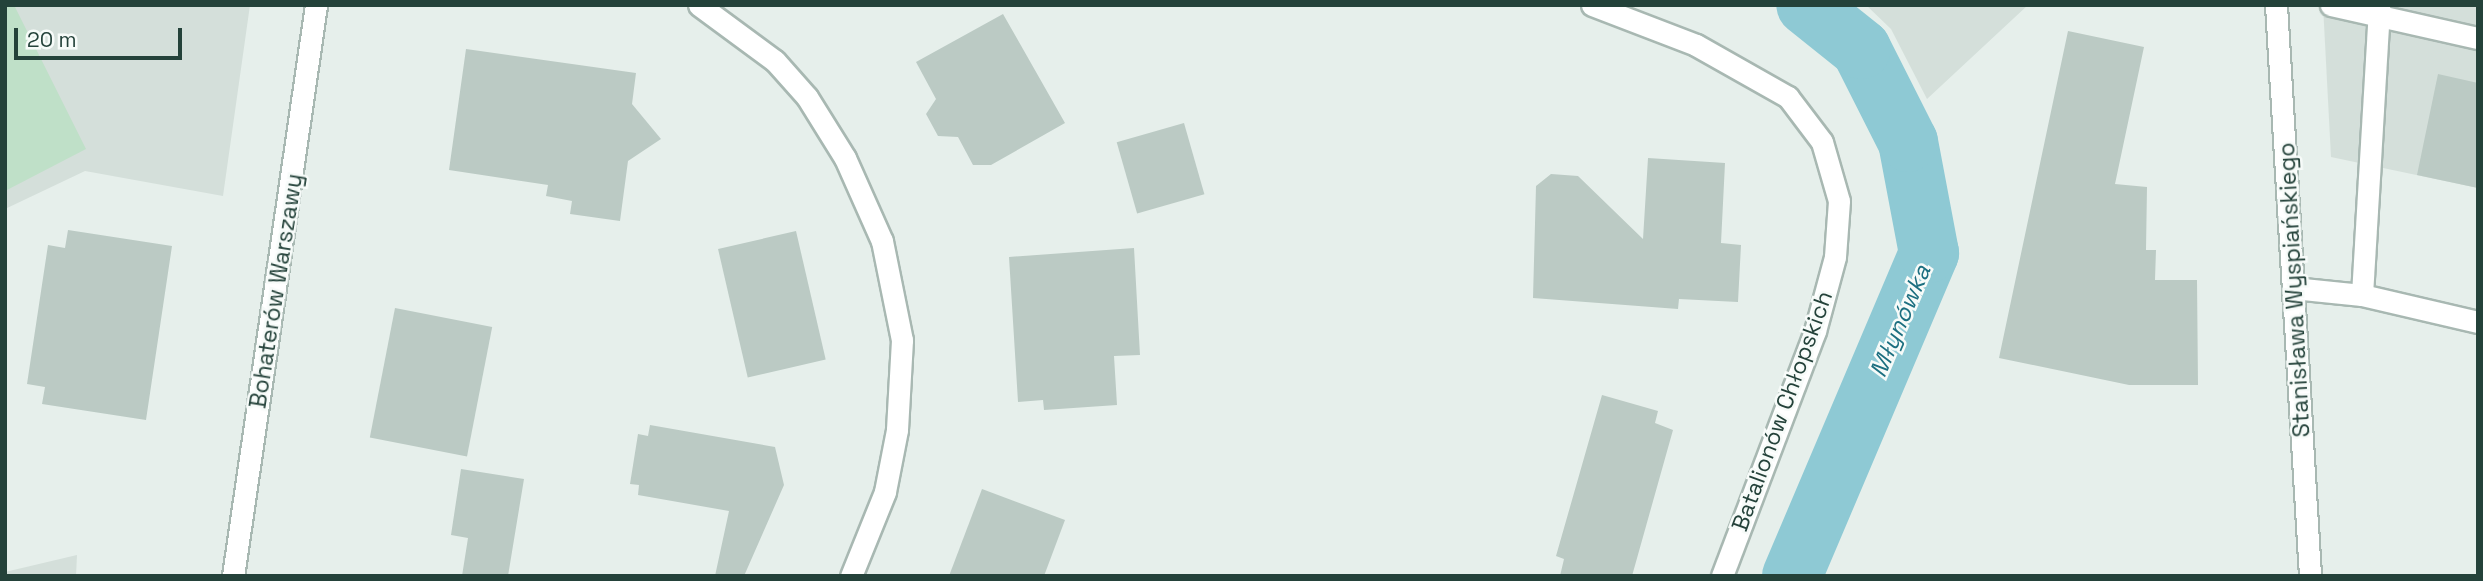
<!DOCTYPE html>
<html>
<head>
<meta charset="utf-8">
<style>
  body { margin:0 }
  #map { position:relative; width:2483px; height:581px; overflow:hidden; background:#e6efeb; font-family:"Space Grotesk",sans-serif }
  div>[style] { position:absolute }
  .built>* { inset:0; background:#d4dfda }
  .green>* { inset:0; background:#bfe0c8 }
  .canal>* { height:60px; margin:-30px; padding:0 30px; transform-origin:30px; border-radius:30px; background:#8ec9d4 }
  .building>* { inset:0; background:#bbcac4; transform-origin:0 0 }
  .roads { filter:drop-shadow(2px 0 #a8b8b2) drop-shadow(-2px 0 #a8b8b2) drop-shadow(0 2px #a8b8b2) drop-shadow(0 -2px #a8b8b2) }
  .lane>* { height:21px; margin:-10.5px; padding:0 10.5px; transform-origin:10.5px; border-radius:10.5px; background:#fff }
  .street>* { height:21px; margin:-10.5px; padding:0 10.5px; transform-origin:10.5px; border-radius:10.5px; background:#fff }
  span { translate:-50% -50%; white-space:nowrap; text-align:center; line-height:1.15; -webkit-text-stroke:5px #f7fbf9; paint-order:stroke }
  .street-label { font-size:23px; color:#24423a }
  .water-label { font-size:24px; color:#1c6f80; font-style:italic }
  .frame { position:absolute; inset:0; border:7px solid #24423a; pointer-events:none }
  .scale { position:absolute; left:14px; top:28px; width:168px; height:32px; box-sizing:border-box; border:4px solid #24423a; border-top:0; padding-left:9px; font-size:21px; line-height:24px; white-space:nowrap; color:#24423a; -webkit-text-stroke:5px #f7fbf9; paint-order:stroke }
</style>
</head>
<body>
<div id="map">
  <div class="built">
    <i style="clip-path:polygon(5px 5px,250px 5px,223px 196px,85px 171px,5px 209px)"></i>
    <i style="clip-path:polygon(1866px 5px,2028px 5px,1927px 99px,1891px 29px)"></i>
    <i style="clip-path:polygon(2323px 5px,2478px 5px,2478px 188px,2331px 157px)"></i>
    <i style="clip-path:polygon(77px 555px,76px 576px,5px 576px,5px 572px)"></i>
  </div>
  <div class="green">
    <i style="clip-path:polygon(5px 5px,14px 5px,86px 149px,5px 191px)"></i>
  </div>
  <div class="canal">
    <i style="left:1792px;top:576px;width:351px;rotate:-67deg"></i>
    <i style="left:1929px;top:253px;width:113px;rotate:-100.7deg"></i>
    <i style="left:1908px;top:142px;width:104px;rotate:-116.8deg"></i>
    <i style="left:1861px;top:49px;width:70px;rotate:-141.3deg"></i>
  </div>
  <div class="building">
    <i style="clip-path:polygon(1003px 14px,1065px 123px,991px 165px,973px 165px,958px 137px,938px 136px,926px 114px,936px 99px,916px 62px)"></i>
    <i style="clip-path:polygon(2068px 31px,2144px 47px,2115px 184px,2147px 187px,2146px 250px,2156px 250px,2155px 280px,2197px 280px,2198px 385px,2129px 385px,1999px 358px)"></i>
    <i style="clip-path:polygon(466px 49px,636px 73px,632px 104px,661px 139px,628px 161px,620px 221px,570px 214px,572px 201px,546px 196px,548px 185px,449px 170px)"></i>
    <i style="clip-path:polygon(2438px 74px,2478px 83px,2478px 188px,2417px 175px)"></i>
    <i style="left:1184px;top:123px;width:74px;height:70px;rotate:74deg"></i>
    <i style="clip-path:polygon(1648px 158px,1725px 163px,1721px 243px,1741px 245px,1738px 302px,1679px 299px,1678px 309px,1533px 298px,1536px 186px,1551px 174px,1578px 176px,1643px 239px)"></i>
    <i style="clip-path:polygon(68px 230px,172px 246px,146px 420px,42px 404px,45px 387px,27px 384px,48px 245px,65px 248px)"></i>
    <i style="left:796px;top:231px;width:132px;height:80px;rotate:77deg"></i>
    <i style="clip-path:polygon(1134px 248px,1140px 355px,1114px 356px,1117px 405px,1044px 410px,1043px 400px,1018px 402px,1009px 257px)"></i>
    <i style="left:395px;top:308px;width:99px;height:132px;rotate:11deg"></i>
    <i style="clip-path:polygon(1602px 395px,1658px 411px,1655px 423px,1673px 430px,1632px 576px,1560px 576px,1564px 559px,1556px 556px)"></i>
    <i style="clip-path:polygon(650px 425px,775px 447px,784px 485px,744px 576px,715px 576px,729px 511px,638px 495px,639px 485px,630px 484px,638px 434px,648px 436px)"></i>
    <i style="clip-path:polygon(461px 469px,524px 479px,508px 576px,462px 576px,468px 538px,451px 535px)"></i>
    <i style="clip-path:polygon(982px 489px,1065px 520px,1044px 576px,949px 576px)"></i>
  </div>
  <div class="roads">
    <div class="lane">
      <i style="left:2331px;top:5px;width:151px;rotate:12.7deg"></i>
      <i style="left:2293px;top:288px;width:69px;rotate:5.8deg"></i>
      <i style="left:2362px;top:295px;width:119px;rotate:13.1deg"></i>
      <i style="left:2362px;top:295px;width:290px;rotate:-86.6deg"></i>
    </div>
    <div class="street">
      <i style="left:699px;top:5px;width:94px;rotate:36.4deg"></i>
      <i style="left:775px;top:61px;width:48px;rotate:48.4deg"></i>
      <i style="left:807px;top:97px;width:72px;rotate:58.1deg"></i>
      <i style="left:845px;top:158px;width:91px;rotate:66deg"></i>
      <i style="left:882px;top:241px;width:101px;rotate:78.6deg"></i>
      <i style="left:902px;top:340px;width:90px;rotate:93.2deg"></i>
      <i style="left:897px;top:430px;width:63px;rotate:101deg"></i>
      <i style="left:885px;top:492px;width:91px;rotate:112deg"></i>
      <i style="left:1592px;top:5px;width:111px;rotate:21deg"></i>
      <i style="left:1696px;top:45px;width:106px;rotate:29.5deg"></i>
      <i style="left:1788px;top:97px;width:56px;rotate:52.9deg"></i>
      <i style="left:1822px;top:142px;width:61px;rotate:73.9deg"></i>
      <i style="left:1839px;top:201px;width:56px;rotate:94.1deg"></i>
      <i style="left:1835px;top:257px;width:77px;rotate:105.1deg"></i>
      <i style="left:1815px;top:331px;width:262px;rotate:110.8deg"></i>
      <i style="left:2276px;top:5px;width:572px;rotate:86.59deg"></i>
      <i style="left:233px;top:576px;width:577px;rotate:-81.73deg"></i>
    </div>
  </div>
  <div class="street-label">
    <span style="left:2294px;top:290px;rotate:-93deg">Stanisława Wyspiańskiego</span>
    <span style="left:276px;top:291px;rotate:-81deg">Bohaterów Warszawy</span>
    <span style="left:1782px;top:411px;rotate:-70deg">Batalionów Chłopskich</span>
  </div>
  <div class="water-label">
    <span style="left:1900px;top:321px;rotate:-67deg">Młynówka</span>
  </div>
  <div class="frame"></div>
  <div class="scale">20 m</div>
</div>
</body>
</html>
